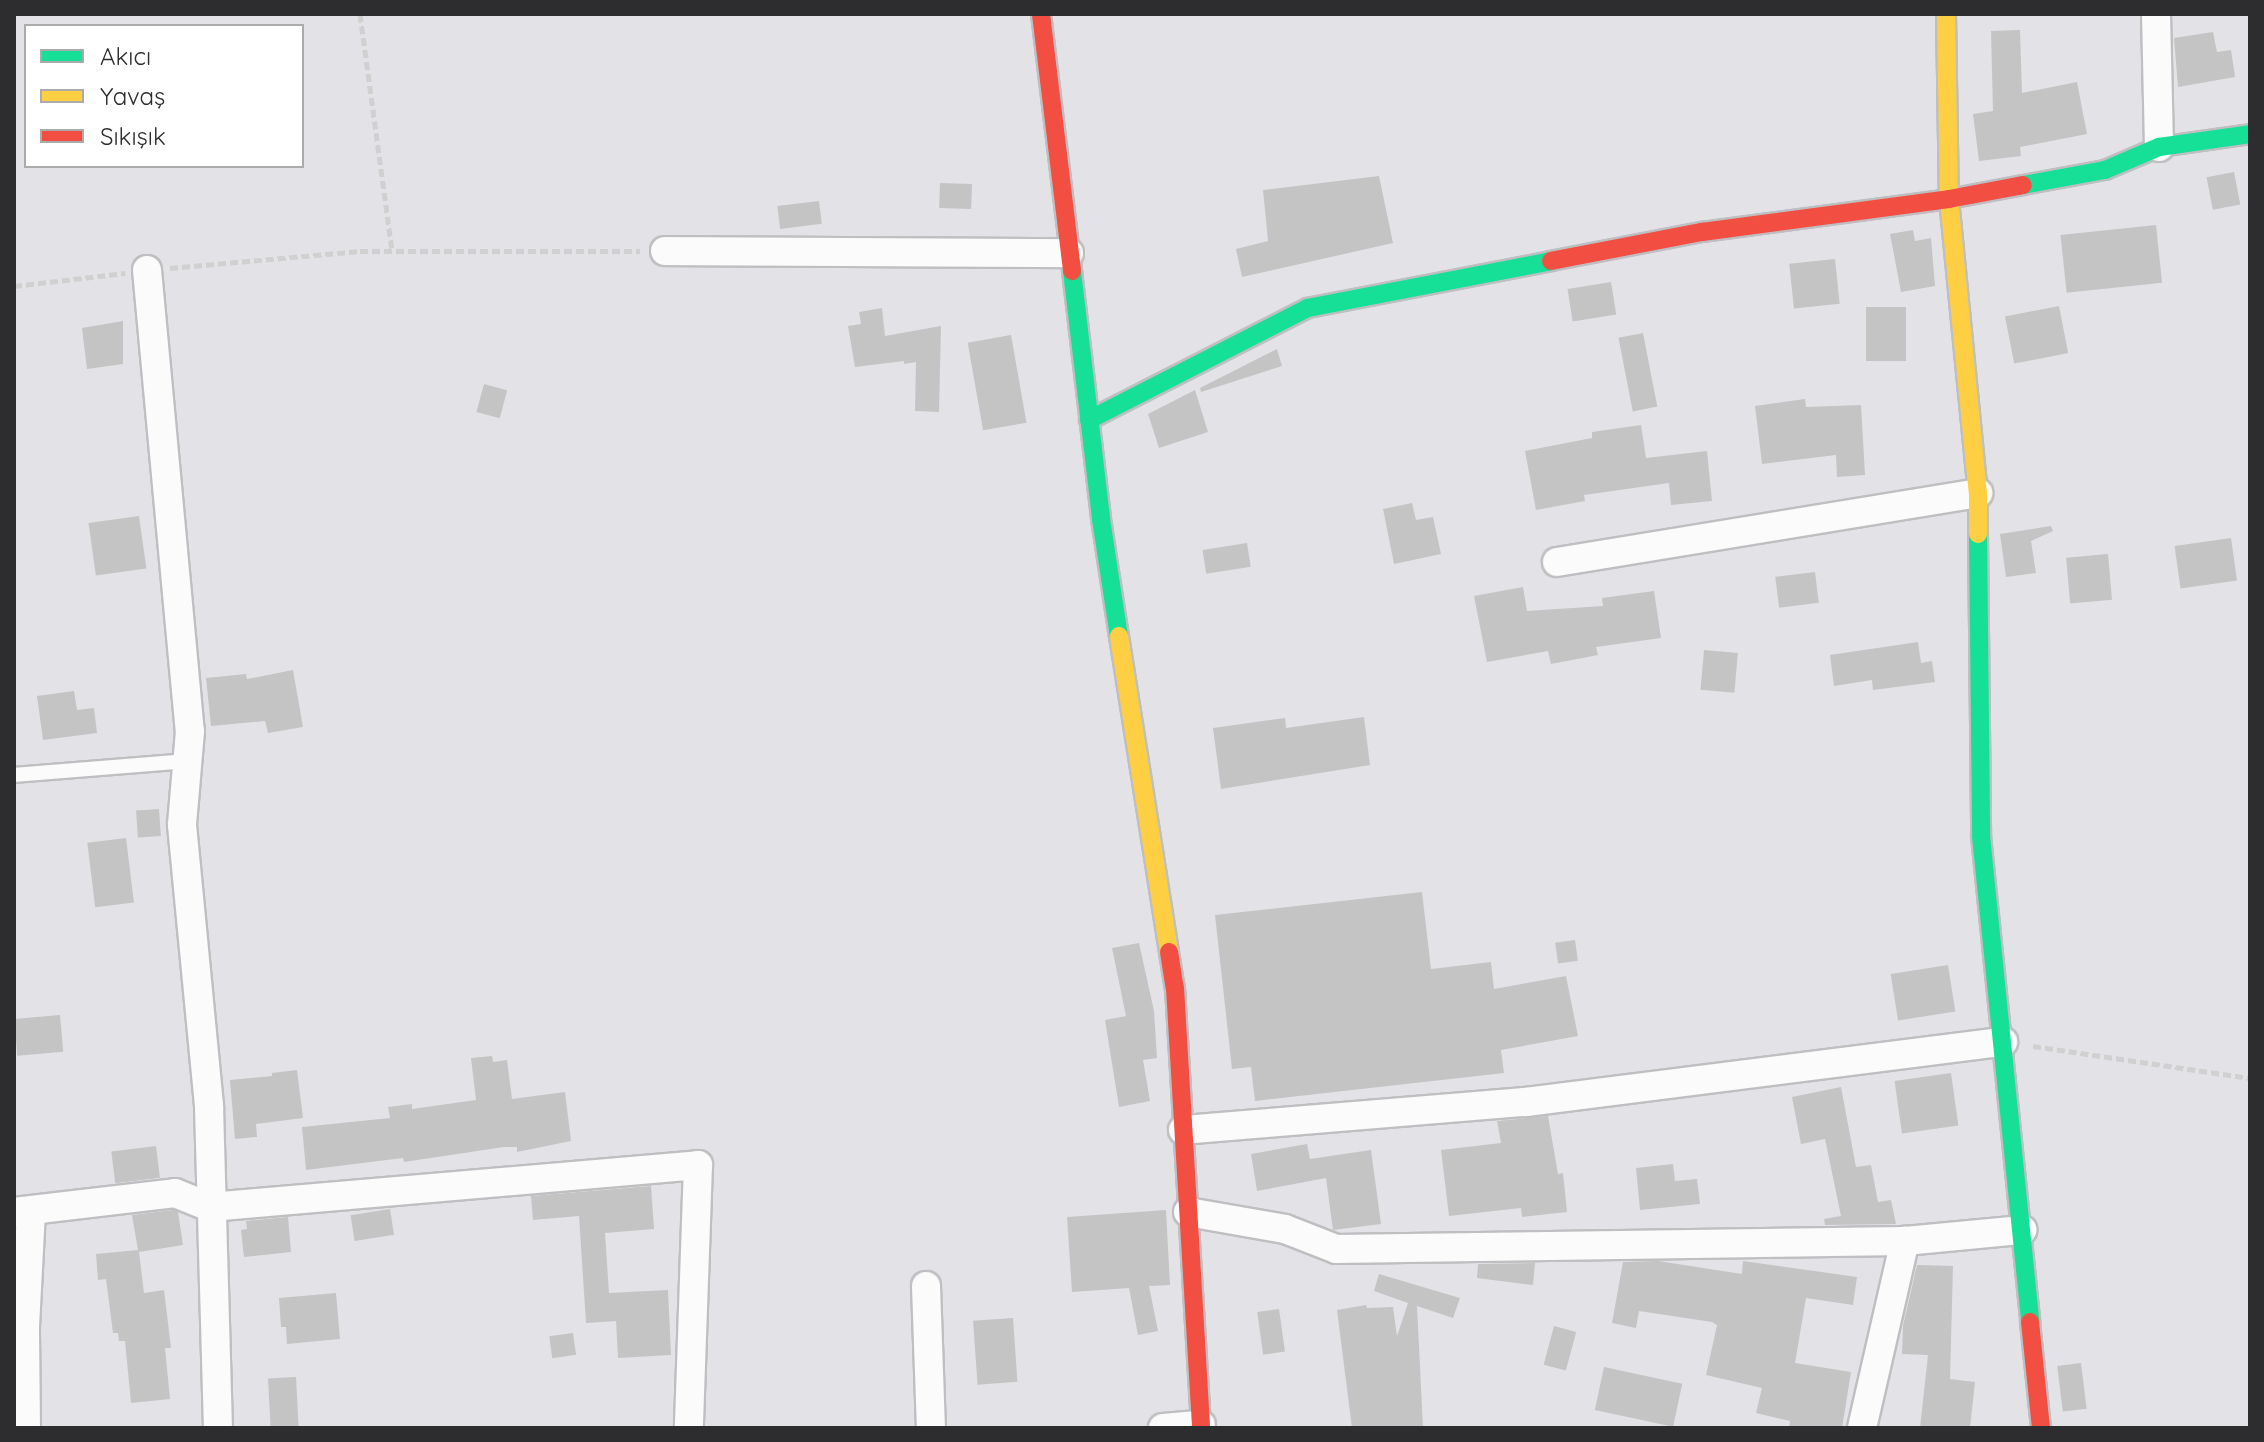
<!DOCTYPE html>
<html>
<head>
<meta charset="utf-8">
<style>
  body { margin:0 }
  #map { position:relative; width:2264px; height:1442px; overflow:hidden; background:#e3e3e7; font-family:Quicksand,sans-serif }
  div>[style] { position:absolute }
  .building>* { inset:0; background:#c4c4c5; transform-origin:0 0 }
  .path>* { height:5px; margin-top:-2.5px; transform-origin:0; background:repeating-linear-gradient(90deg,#d0d0d1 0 8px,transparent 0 12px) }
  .roads { filter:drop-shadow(2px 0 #bfbfc2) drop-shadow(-2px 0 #bfbfc2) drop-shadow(0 2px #bfbfc2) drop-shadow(0 -2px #bfbfc2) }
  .lane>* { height:14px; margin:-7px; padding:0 7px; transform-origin:7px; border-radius:7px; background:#fbfbfb }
  .street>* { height:28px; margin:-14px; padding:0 14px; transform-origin:14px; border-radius:14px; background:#fbfbfb }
  .fast>* { height:18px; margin:-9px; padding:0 9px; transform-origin:9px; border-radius:9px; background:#16e098 }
  .slow>* { height:18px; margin:-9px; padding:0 9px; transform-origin:9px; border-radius:9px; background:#ffcf43 }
  .jam>* { height:18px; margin:-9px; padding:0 9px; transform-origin:9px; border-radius:9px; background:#f24e42 }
  span { translate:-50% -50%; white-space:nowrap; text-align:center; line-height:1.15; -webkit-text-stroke:6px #fff; paint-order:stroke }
  .frame { position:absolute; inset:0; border:16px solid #2d2d2f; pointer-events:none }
  .legend { position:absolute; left:24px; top:24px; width:280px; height:144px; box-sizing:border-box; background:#fff; border:2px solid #ababac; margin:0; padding:10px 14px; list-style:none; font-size:24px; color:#2d2d2f }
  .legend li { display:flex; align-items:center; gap:16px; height:40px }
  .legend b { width:40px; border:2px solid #ababac }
</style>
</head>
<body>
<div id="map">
  <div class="building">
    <i style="clip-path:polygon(2020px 30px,2022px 93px,2077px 82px,2087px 134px,2020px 147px,2021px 156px,1979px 161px,1973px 114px,1993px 111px,1991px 31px)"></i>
    <i style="clip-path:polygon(2213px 32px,2217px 52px,2231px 50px,2235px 77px,2178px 87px,2174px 38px)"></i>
    <i style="left:2234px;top:172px;width:33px;height:28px;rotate:79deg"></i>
    <i style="clip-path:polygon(1379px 176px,1393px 243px,1242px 277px,1236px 249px,1268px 241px,1263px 190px)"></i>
    <i style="left:940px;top:183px;width:32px;height:25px;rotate:2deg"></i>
    <i style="left:819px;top:201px;width:23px;height:42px;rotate:83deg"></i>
    <i style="left:2156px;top:225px;width:58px;height:96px;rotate:84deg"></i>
    <i style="clip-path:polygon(1913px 230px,1915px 241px,1931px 238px,1935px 286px,1901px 292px,1890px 234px)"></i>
    <i style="left:1835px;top:259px;width:45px;height:46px;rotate:84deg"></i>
    <i style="left:1611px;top:282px;width:33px;height:44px;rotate:81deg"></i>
    <i style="left:2059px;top:306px;width:48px;height:55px;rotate:79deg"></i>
    <i style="left:1866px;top:307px;width:40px;height:54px"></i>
    <i style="clip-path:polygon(882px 308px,885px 336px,941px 326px,939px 412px,915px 411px,916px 362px,904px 364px,904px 361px,855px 367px,848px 326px,861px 324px,859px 312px)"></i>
    <i style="clip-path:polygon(123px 321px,123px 364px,87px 369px,82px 328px)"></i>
    <i style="left:1643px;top:333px;width:75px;height:25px;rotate:79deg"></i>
    <i style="left:1011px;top:335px;width:89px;height:44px;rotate:80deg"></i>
    <i style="clip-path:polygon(1277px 349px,1282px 366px,1201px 392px,1200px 388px)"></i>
    <i style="left:484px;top:384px;width:24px;height:29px;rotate:15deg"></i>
    <i style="clip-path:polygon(1195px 390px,1208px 432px,1159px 448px,1148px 414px)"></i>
    <i style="clip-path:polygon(1805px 399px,1806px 407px,1861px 405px,1865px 475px,1837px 477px,1836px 455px,1762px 464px,1755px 406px)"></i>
    <i style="clip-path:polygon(1641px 425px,1646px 458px,1707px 451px,1712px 501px,1671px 505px,1669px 483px,1584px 495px,1585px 501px,1536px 510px,1525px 451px,1592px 438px,1592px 432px)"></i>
    <i style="clip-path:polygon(1412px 503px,1416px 520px,1433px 517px,1441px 554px,1394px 564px,1383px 509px)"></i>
    <i style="left:139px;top:516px;width:53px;height:51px;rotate:82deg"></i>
    <i style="clip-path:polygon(2051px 526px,2053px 531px,2031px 541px,2036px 573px,2006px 577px,2000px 534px)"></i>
    <i style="left:2231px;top:538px;width:43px;height:57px;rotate:82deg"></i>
    <i style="left:1247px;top:543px;width:24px;height:45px;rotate:81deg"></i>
    <i style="left:2108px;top:554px;width:46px;height:42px;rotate:85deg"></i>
    <i style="left:1815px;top:572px;width:31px;height:40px;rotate:83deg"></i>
    <i style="clip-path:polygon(1523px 587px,1527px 611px,1603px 606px,1602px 598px,1654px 591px,1661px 638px,1596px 647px,1598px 655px,1551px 664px,1548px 651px,1487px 662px,1474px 596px)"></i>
    <i style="clip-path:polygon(1918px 642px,1921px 663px,1932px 661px,1935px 682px,1873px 690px,1872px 680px,1834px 686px,1830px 655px)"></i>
    <i style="left:1704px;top:650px;width:34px;height:40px;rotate:5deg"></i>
    <i style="clip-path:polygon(293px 670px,303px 727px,268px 733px,265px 721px,211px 726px,206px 678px,246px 674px,247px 679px)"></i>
    <i style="clip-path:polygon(74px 691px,77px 710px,94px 708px,97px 733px,43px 740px,37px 696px)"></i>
    <i style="clip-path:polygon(1364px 717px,1370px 765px,1221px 789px,1213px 728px,1285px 718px,1286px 728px)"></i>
    <i style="left:159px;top:809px;width:27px;height:23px;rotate:86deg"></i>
    <i style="left:126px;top:838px;width:65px;height:39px;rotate:83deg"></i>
    <i style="clip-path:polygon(1422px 892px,1431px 969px,1491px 962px,1494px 989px,1566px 976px,1578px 1036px,1501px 1050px,1504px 1073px,1255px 1101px,1251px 1067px,1232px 1069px,1215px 915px)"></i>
    <i style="left:1575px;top:940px;width:21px;height:20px;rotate:82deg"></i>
    <i style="clip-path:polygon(1139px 943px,1154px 1011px,1157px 1058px,1143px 1060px,1150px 1101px,1119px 1107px,1105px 1020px,1126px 1016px,1112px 948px)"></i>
    <i style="left:1948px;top:965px;width:47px;height:58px;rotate:81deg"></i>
    <i style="left:60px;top:1015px;width:37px;height:46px;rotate:85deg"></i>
    <i style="clip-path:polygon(492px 1056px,493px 1062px,507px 1060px,512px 1099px,565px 1092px,571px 1141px,517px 1152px,517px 1147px,504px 1147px,404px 1162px,403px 1158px,306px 1170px,302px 1127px,390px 1118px,388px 1107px,412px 1104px,412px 1109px,476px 1100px,471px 1058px)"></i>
    <i style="clip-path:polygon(297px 1070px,303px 1118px,256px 1124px,257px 1137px,235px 1139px,230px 1080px,272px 1076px,272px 1073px)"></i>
    <i style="left:1951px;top:1073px;width:53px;height:57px;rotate:82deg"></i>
    <i style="clip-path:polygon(1841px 1087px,1856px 1167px,1871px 1165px,1878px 1202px,1891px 1200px,1896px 1224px,1825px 1225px,1824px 1219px,1841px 1216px,1825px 1139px,1801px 1144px,1792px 1097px)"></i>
    <i style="clip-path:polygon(1548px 1116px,1558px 1174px,1563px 1173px,1567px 1212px,1522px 1217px,1521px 1208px,1449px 1216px,1441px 1150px,1501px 1143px,1497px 1121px)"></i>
    <i style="clip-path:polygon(1307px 1144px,1310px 1159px,1371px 1150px,1381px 1224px,1333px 1230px,1326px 1178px,1257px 1191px,1251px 1154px)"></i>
    <i style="left:156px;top:1146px;width:32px;height:45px;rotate:83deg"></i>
    <i style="clip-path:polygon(1673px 1164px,1675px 1181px,1697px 1179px,1700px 1204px,1640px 1210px,1636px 1168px)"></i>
    <i style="clip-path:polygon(651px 1186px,654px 1229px,605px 1233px,609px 1293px,668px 1290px,671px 1355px,618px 1358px,616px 1321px,586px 1323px,579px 1216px,533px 1220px,531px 1196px)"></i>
    <i style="left:390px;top:1209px;width:26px;height:40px;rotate:81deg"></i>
    <i style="clip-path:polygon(173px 1210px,178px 1212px,183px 1245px,139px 1252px,144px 1293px,164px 1290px,171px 1348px,165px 1348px,170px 1399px,131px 1403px,125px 1341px,119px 1341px,118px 1333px,113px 1333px,106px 1279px,98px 1280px,96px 1254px,138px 1250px,132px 1215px)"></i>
    <i style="clip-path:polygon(1166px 1210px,1170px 1285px,1149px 1286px,1158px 1331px,1138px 1335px,1129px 1288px,1072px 1292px,1067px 1217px)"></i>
    <i style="clip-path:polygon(288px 1217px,291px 1252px,244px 1257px,241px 1230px,247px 1229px,246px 1221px)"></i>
    <i style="clip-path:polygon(1658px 1261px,1742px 1274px,1743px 1261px,1857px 1277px,1853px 1305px,1806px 1298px,1795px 1363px,1851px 1372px,1842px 1428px,1789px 1428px,1790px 1421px,1756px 1413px,1762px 1388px,1706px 1375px,1717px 1325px,1712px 1322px,1639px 1311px,1636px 1328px,1612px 1323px,1623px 1262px)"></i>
    <i style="clip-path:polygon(1535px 1263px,1533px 1285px,1477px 1278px,1478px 1264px)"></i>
    <i style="clip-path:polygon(1917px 1265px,1953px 1266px,1950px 1379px,1975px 1382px,1970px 1428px,1920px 1428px,1928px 1355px,1902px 1354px,1903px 1326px)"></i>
    <i style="clip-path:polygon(1379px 1274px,1460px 1298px,1453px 1318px,1417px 1306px,1423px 1428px,1352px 1428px,1337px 1310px,1366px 1305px,1367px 1308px,1393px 1307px,1397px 1336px,1408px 1303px,1374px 1291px)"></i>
    <i style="clip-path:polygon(336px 1293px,340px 1339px,287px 1344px,286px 1327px,281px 1327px,279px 1298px)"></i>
    <i style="left:1279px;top:1309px;width:43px;height:22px;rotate:82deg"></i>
    <i style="left:1013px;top:1318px;width:64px;height:40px;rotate:86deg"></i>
    <i style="left:1554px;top:1326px;width:23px;height:40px;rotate:15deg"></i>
    <i style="left:573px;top:1333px;width:22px;height:24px;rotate:82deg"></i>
    <i style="left:2081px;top:1363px;width:46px;height:24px;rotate:83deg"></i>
    <i style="left:1604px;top:1367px;width:80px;height:44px;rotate:12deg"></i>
    <i style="left:296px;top:1377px;width:51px;height:28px;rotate:87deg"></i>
  </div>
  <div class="path">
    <i style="left:360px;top:14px;width:239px;rotate:82.3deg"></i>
    <i style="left:170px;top:268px;width:191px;rotate:-5.1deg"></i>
    <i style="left:360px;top:251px;width:280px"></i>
    <i style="left:14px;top:286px;width:112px;rotate:-6.7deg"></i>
    <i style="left:2033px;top:1046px;width:219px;rotate:8.4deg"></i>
  </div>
  <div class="roads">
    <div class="lane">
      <i style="left:14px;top:775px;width:174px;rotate:-4.6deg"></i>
    </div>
    <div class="street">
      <i style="left:2156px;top:14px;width:133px;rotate:88.7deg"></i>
      <i style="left:665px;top:251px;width:404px;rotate:0.3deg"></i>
      <i style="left:147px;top:270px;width:463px;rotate:84.7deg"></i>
      <i style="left:190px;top:731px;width:94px;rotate:94.9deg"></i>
      <i style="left:182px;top:825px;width:283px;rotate:84.5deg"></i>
      <i style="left:209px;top:1107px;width:321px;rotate:88.4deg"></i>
      <i style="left:1557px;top:562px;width:427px;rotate:-9.3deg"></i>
      <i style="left:1183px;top:1130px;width:344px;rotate:-4.7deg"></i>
      <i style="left:1526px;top:1102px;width:481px;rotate:-7.2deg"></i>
      <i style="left:14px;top:1212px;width:162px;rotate:-6.7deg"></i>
      <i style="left:175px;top:1193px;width:38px;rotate:22deg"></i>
      <i style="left:210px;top:1207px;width:490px;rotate:-4.9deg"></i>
      <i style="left:698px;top:1165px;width:263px;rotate:92deg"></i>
      <i style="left:1188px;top:1212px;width:98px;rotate:9.9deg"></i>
      <i style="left:1285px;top:1229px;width:55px;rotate:21.4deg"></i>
      <i style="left:1336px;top:1249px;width:569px;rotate:-0.81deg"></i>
      <i style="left:1905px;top:1241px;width:118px;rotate:-5.4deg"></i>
      <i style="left:926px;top:1286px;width:142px;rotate:88deg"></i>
      <i style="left:26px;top:1428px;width:102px;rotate:-90.6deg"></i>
      <i style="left:25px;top:1326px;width:115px;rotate:-87deg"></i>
      <i style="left:1163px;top:1428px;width:38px;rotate:-5deg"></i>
      <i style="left:1862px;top:1428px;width:192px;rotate:-77.1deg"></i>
    </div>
    <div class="fast">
      <i style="left:2023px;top:185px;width:83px;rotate:-10.4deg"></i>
      <i style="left:2105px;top:170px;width:59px;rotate:-23.1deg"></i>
      <i style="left:2159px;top:147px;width:92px;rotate:-8.1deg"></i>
      <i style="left:1072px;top:271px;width:250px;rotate:83.3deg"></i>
      <i style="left:1101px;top:519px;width:118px;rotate:81.3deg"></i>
      <i style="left:1089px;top:420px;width:246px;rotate:-27.1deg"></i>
      <i style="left:1308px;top:308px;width:248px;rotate:-10.9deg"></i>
      <i style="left:1978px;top:534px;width:302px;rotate:89.4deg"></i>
      <i style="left:1981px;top:836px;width:488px;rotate:84.2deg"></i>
    </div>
    <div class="slow">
      <i style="left:1946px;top:14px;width:185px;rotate:89.1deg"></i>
      <i style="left:1949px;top:199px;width:295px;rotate:84.4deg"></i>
      <i style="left:1978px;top:493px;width:41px;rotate:90deg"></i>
      <i style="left:1119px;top:636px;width:320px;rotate:81deg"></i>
    </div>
    <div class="jam">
      <i style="left:1041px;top:14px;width:259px;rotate:83.1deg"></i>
      <i style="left:1551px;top:261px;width:154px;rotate:-10.9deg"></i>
      <i style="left:1702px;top:232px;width:249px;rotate:-7.6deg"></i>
      <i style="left:1949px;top:199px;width:75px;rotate:-10.7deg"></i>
      <i style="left:1169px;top:952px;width:36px;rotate:81deg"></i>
      <i style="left:1175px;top:988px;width:441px;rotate:86.6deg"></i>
      <i style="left:2030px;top:1322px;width:107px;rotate:84.1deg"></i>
    </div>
  </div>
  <div class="frame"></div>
  <ul class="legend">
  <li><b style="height:10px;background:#16e098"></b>Akıcı</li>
  <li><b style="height:10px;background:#ffcf43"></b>Yavaş</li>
  <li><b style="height:10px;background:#f24e42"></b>Sıkışık</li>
  </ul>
</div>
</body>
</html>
